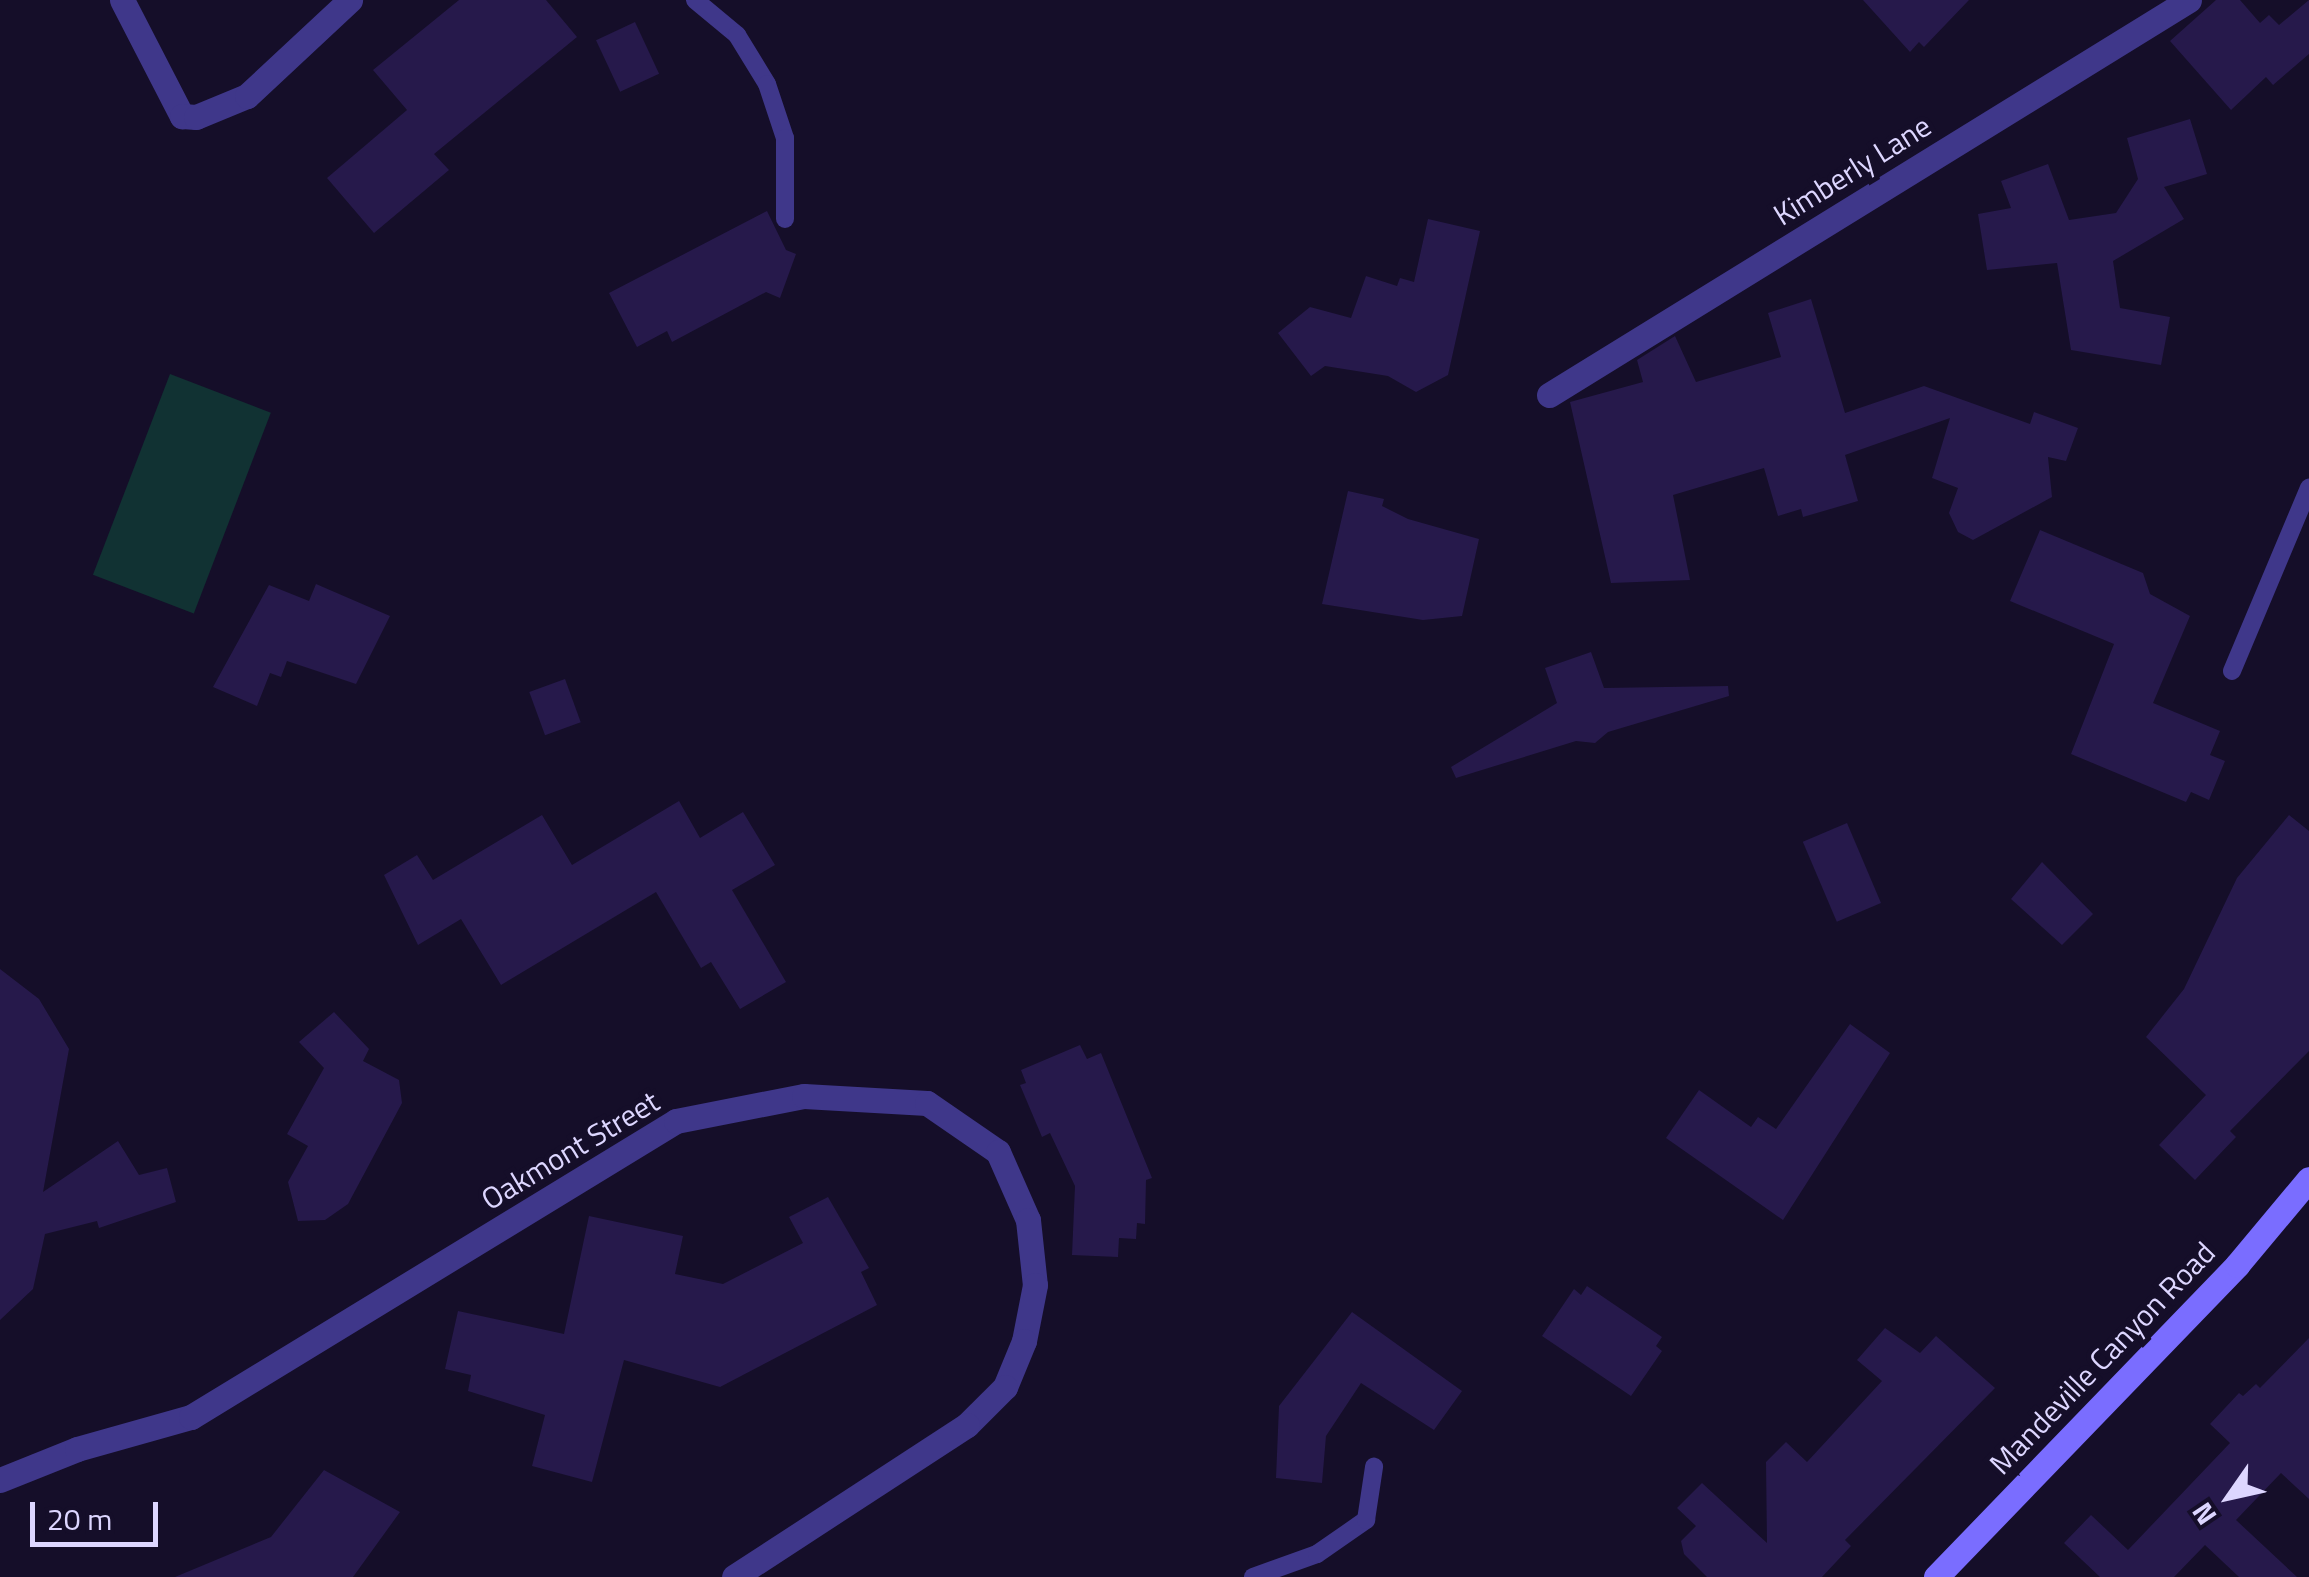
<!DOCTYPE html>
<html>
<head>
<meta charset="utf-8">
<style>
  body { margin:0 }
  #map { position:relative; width:2309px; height:1577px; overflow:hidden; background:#150e29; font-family:"Titillium Web",sans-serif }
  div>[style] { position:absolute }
  .green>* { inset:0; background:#113233; transform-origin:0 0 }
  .building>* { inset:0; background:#26194b; transform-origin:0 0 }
  .lane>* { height:18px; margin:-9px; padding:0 9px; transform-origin:9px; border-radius:9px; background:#3f378a }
  .street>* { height:25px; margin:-12.5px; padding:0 12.5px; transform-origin:12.5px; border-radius:12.5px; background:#3f378a }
  .secondary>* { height:25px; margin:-12.5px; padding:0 12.5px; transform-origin:12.5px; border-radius:12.5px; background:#7a6dff }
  span { translate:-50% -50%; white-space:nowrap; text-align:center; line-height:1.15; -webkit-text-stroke:10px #150e29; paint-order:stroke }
  .street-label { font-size:30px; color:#ddd6ff }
  .north { position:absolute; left:2179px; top:1447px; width:100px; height:100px; -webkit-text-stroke:8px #150e29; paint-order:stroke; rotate:236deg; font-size:28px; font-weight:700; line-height:40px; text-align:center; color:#ddd6ff }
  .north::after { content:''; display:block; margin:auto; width:35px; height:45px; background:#ddd6ff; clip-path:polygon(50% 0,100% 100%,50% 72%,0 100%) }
  .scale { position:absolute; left:30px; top:1502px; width:128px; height:45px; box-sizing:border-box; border:5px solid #ddd6ff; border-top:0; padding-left:12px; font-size:30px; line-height:35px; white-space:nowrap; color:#ddd6ff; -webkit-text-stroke:8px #150e29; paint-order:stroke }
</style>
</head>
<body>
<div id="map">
  <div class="green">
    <i style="left:170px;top:374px;width:108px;height:215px;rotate:21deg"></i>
  </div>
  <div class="building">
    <i style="clip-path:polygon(459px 0,546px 0,577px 37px,434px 154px,449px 170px,374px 233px,327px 178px,407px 110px,373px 70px)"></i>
    <i style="clip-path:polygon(1863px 0,1969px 0,1924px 47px,1919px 42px,1910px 52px)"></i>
    <i style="clip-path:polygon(2216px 0,2240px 0,2260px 23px,2269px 15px,2279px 25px,2309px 0,2309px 54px,2273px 85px,2266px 77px,2231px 110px,2170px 41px)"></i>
    <i style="left:635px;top:22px;width:57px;height:43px;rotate:65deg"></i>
    <i style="clip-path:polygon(2190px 119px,2207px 174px,2164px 187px,2184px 219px,2113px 261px,2120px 308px,2170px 317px,2161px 365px,2071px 350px,2057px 263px,1987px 270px,1978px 214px,2011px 208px,2001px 181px,2048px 164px,2069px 220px,2116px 213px,2138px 179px,2127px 138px)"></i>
    <i style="clip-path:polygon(767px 211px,786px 250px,796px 254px,780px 298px,766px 292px,672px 342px,667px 331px,637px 347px,609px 293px)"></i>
    <i style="clip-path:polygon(1428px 219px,1480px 231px,1448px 375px,1416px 392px,1388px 376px,1325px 366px,1311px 376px,1278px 333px,1310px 307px,1351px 318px,1366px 276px,1397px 286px,1400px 278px,1414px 282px)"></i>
    <i style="clip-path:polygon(1811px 299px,1845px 413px,1924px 386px,2030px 424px,2034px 412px,2078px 428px,2066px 461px,2048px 457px,2052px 497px,1973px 540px,1958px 532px,1949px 513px,1958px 488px,1932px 478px,1950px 418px,1845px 455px,1858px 501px,1803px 517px,1801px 509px,1778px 516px,1764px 468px,1673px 495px,1690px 580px,1611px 583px,1570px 402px,1643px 382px,1637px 360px,1675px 336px,1696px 382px,1781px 357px,1768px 313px)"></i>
    <i style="clip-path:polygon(1348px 491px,1384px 499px,1382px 506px,1408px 519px,1479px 539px,1462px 616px,1423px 620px,1322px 604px)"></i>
    <i style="clip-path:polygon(2040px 530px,2143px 573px,2150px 594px,2190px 616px,2153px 703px,2220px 731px,2210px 755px,2225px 761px,2209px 800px,2191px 792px,2186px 802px,2071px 754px,2114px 644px,2010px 601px)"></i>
    <i style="clip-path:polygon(316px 584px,390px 616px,356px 684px,287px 661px,281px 677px,270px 673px,257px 706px,213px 687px,269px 585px,309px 601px)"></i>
    <i style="clip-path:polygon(1591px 652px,1604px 688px,1728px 686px,1729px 696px,1608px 732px,1595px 743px,1576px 741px,1456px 778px,1451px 767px,1557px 703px,1545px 668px)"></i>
    <i style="left:565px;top:679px;width:46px;height:38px;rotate:70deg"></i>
    <i style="clip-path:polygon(679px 801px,700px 838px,743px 812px,775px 865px,732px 890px,786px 982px,740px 1009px,711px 962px,701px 968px,656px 892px,501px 985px,461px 919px,418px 945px,384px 875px,417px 855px,433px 880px,542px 815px,572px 865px)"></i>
    <i style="clip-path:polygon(2289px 815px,2309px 831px,2309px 1051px,2230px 1131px,2236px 1137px,2195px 1180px,2159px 1145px,2206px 1095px,2146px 1037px,2184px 989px,2237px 878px)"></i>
    <i style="left:1847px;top:823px;width:87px;height:48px;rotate:67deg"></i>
    <i style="clip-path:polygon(2042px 862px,2093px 914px,2062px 945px,2011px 899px)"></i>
    <i style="clip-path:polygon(0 969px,39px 999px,69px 1049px,43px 1192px,118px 1141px,139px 1175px,167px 1168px,176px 1202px,99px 1228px,97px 1221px,45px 1234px,33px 1289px,0 1320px)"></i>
    <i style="clip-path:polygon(334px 1012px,369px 1049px,363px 1061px,399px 1080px,402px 1103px,348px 1204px,325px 1220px,298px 1221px,288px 1182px,308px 1146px,287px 1134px,324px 1068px,299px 1042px)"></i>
    <i style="clip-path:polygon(1850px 1024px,1890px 1053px,1783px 1220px,1666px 1138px,1699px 1090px,1751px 1127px,1758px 1117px,1776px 1129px)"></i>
    <i style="clip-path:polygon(1080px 1045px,1087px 1059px,1101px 1053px,1152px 1178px,1146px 1180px,1145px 1224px,1137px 1223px,1136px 1239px,1119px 1238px,1118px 1257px,1072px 1255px,1075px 1186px,1050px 1133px,1042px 1137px,1020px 1085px,1026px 1083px,1021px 1070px)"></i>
    <i style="clip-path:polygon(828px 1197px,869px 1268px,861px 1272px,877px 1305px,720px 1387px,624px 1360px,592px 1482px,532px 1466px,545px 1415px,468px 1391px,471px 1375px,445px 1369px,458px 1311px,564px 1334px,589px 1216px,683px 1236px,675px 1274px,723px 1284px,803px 1243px,789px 1217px)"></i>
    <i style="clip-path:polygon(1587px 1286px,1662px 1337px,1656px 1346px,1662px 1351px,1631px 1396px,1542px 1336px,1574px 1289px,1581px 1295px)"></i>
    <i style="clip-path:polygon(1352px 1312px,1462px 1391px,1434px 1430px,1361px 1383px,1326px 1436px,1322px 1483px,1276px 1478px,1279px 1406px)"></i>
    <i style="clip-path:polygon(1885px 1328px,1920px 1353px,1936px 1336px,1995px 1388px,1845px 1540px,1851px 1546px,1822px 1577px,1707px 1577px,1684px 1554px,1681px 1541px,1696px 1526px,1677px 1508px,1702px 1483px,1767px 1543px,1766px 1462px,1786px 1442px,1807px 1462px,1882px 1381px,1857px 1360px)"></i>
    <i style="clip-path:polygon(2309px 1338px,2309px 1499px,2281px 1473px,2236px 1520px,2297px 1577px,2239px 1577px,2205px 1545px,2174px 1577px,2100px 1577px,2064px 1543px,2091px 1515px,2128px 1550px,2230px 1443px,2210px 1424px,2239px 1393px,2243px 1396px,2256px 1384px,2260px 1388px)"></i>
    <i style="clip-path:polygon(324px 1470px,400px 1512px,353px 1577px,175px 1577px,271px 1537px)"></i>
  </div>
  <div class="lane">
    <i style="left:695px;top:0;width:55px;rotate:39.8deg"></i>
    <i style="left:737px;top:35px;width:57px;rotate:58.5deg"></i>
    <i style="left:767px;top:84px;width:57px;rotate:71.6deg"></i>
    <i style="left:785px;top:138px;width:81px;rotate:90deg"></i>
    <i style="left:2232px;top:671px;width:199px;rotate:-67.2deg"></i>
    <i style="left:1253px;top:1577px;width:68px;rotate:-19.8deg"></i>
    <i style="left:1317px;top:1554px;width:60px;rotate:-34.8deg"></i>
    <i style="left:1366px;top:1520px;width:54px;rotate:-81.4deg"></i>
  </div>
  <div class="street">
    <i style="left:122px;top:0;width:131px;rotate:62.7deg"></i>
    <i style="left:182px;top:116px;width:14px;rotate:4deg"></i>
    <i style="left:196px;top:117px;width:55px;rotate:-22.4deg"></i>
    <i style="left:247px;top:96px;width:141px;rotate:-43deg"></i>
    <i style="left:1549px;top:395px;width:752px;rotate:-31.68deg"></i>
    <i style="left:0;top:1480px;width:83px;rotate:-21.9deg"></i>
    <i style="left:77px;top:1449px;width:118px;rotate:-15.7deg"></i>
    <i style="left:191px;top:1417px;width:568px;rotate:-31.4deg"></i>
    <i style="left:676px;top:1121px;width:130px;rotate:-11.1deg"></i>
    <i style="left:804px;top:1096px;width:123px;rotate:3.3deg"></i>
    <i style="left:927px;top:1103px;width:86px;rotate:34.6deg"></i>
    <i style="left:998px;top:1152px;width:74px;rotate:66.2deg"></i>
    <i style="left:1028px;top:1220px;width:65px;rotate:83.9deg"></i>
    <i style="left:1035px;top:1285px;width:57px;rotate:101.1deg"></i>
    <i style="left:1024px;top:1341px;width:50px;rotate:112.4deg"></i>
    <i style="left:1005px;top:1387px;width:54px;rotate:135deg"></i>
    <i style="left:967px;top:1425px;width:278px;rotate:146.9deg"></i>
  </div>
  <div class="secondary">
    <i style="left:1936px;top:1577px;width:434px;rotate:-46deg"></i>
    <i style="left:2237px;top:1265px;width:112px;rotate:-50.1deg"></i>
  </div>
  <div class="street-label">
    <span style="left:1852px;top:170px;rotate:-32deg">Kimberly Lane</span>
    <span style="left:570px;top:1150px;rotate:-31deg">Oakmont Street</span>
    <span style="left:2102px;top:1358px;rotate:-46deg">Mandeville Canyon Road</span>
  </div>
  <div class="north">N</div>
  <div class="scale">20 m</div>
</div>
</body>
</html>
